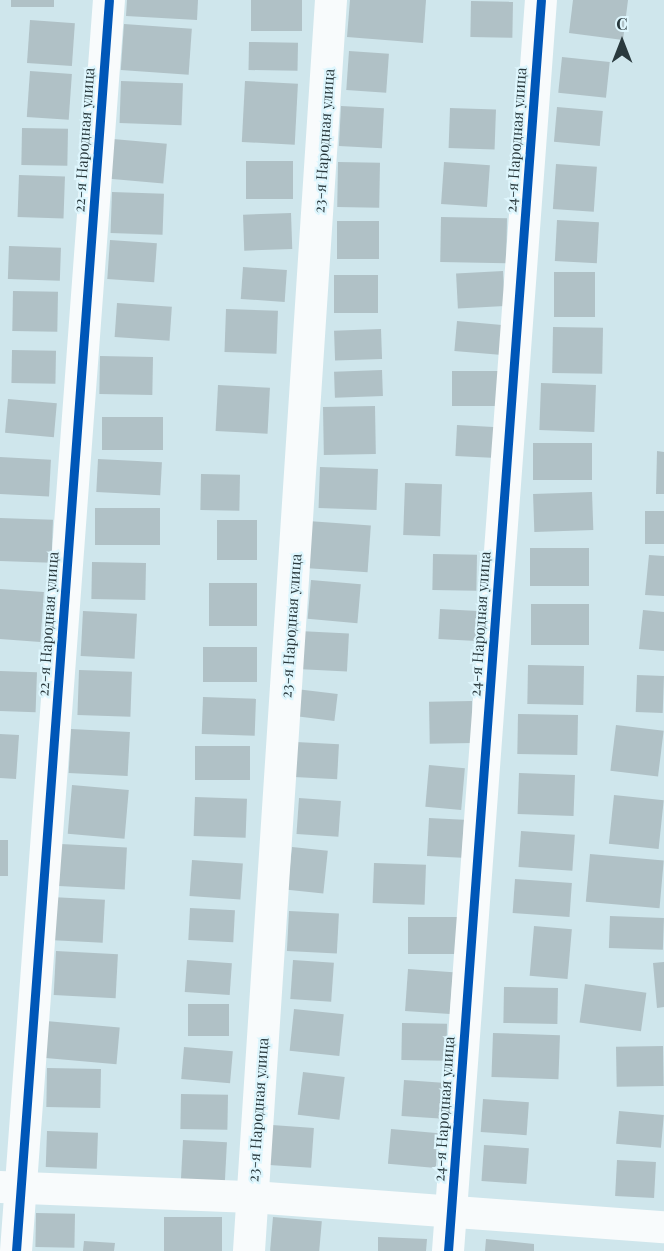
<!DOCTYPE html>
<html>
<head>
<meta charset="utf-8">
<style>
  body { margin:0 }
  #map { position:relative; width:664px; height:1251px; overflow:hidden; background:#cfe6ec; font-family:"Playfair Display",serif }
  div>[style] { position:absolute }
  .building>* { inset:0; background:#b0c1c6; transform-origin:0 0 }
  .minor>* { height:32px; margin:-16px; padding:0 16px; transform-origin:16px; border-radius:16px; background:#f8fbfc }
  .cycleway>* { height:9px; margin:-4.5px; padding:0 4.5px; transform-origin:4.5px; border-radius:4.5px; background:#0057b8 }
  span { translate:-50% -50%; white-space:nowrap; text-align:center; line-height:1.15; -webkit-text-stroke:4.5px #def6fd; paint-order:stroke }
  .street-label { font-size:15px; color:#29393d }
  .north { position:absolute; left:592px; top:12px; width:60px; height:60px; -webkit-text-stroke:4px #def6fd; paint-order:stroke; rotate:0deg; font-size:16px; font-weight:700; line-height:24px; text-align:center; color:#29393d }
  .north::after { content:''; display:block; margin:auto; width:21px; height:27px; background:#29393d; clip-path:polygon(50% 0,100% 100%,50% 72%,0 100%) }
</style>
</head>
<body>
<div id="map">
  <div class="building">
    <i style="left:11px;top:0;width:43px;height:7px"></i>
    <i style="clip-path:polygon(127px 0,198px 0,197px 20px,126px 16px)"></i>
    <i style="left:251px;top:0;width:51px;height:31px"></i>
    <i style="clip-path:polygon(350px 0,426px 0,423px 43px,347px 37px)"></i>
    <i style="clip-path:polygon(573px 0,628px 0,623px 40px,569px 33px)"></i>
    <i style="left:471px;top:1px;width:42px;height:36px;rotate:1deg"></i>
    <i style="left:30px;top:20px;width:45px;height:43px;rotate:4deg"></i>
    <i style="left:124px;top:24px;width:68px;height:46px;rotate:4deg"></i>
    <i style="left:249px;top:42px;width:49px;height:28px;rotate:1deg"></i>
    <i style="left:349px;top:51px;width:40px;height:39px;rotate:4deg"></i>
    <i style="left:562px;top:57px;width:48px;height:36px;rotate:6deg"></i>
    <i style="left:30px;top:71px;width:42px;height:46px;rotate:4deg"></i>
    <i style="left:121px;top:81px;width:62px;height:42px;rotate:2deg"></i>
    <i style="left:245px;top:81px;width:53px;height:61px;rotate:3deg"></i>
    <i style="left:341px;top:106px;width:43px;height:40px;rotate:3deg"></i>
    <i style="left:557px;top:107px;width:46px;height:35px;rotate:5deg"></i>
    <i style="left:450px;top:108px;width:46px;height:40px;rotate:2deg"></i>
    <i style="left:22px;top:128px;width:46px;height:37px;rotate:1deg"></i>
    <i style="left:113px;top:139px;width:54px;height:40px;rotate:5deg"></i>
    <i style="left:246px;top:161px;width:47px;height:38px"></i>
    <i style="left:338px;top:162px;width:42px;height:45px;rotate:1deg"></i>
    <i style="left:444px;top:162px;width:46px;height:42px;rotate:4deg"></i>
    <i style="left:556px;top:164px;width:41px;height:45px;rotate:4deg"></i>
    <i style="left:19px;top:175px;width:46px;height:42px;rotate:2deg"></i>
    <i style="left:112px;top:192px;width:52px;height:41px;rotate:2deg"></i>
    <i style="left:291px;top:213px;width:36px;height:48px;rotate:88deg"></i>
    <i style="left:441px;top:217px;width:66px;height:45px;rotate:1deg"></i>
    <i style="left:557px;top:220px;width:42px;height:41px;rotate:3deg"></i>
    <i style="left:379px;top:221px;width:38px;height:42px;rotate:90deg"></i>
    <i style="left:110px;top:240px;width:47px;height:39px;rotate:4deg"></i>
    <i style="left:9px;top:246px;width:52px;height:33px;rotate:2deg"></i>
    <i style="left:243px;top:267px;width:44px;height:32px;rotate:4deg"></i>
    <i style="left:503px;top:271px;width:35px;height:47px;rotate:87deg"></i>
    <i style="left:554px;top:272px;width:41px;height:45px"></i>
    <i style="left:334px;top:275px;width:44px;height:38px"></i>
    <i style="left:13px;top:291px;width:45px;height:40px;rotate:1deg"></i>
    <i style="left:117px;top:303px;width:55px;height:34px;rotate:4deg"></i>
    <i style="left:226px;top:309px;width:52px;height:43px;rotate:2deg"></i>
    <i style="left:457px;top:321px;width:48px;height:30px;rotate:5deg"></i>
    <i style="left:553px;top:327px;width:50px;height:46px;rotate:1deg"></i>
    <i style="left:381px;top:329px;width:30px;height:47px;rotate:88deg"></i>
    <i style="left:12px;top:350px;width:44px;height:33px;rotate:1deg"></i>
    <i style="left:100px;top:356px;width:53px;height:38px;rotate:1deg"></i>
    <i style="left:382px;top:370px;width:26px;height:48px;rotate:88deg"></i>
    <i style="left:498px;top:371px;width:35px;height:46px;rotate:90deg"></i>
    <i style="left:541px;top:383px;width:55px;height:47px;rotate:2deg"></i>
    <i style="left:218px;top:385px;width:52px;height:46px;rotate:3deg"></i>
    <i style="left:8px;top:399px;width:49px;height:34px;rotate:5deg"></i>
    <i style="left:375px;top:406px;width:48px;height:52px;rotate:89deg"></i>
    <i style="left:163px;top:417px;width:33px;height:61px;rotate:90deg"></i>
    <i style="left:457px;top:425px;width:41px;height:31px;rotate:3deg"></i>
    <i style="left:533px;top:443px;width:59px;height:37px"></i>
    <i style="clip-path:polygon(657px 451px,664px 452px,664px 494px,656px 494px)"></i>
    <i style="left:0;top:457px;width:51px;height:37px;rotate:3deg"></i>
    <i style="left:98px;top:459px;width:64px;height:33px;rotate:3deg"></i>
    <i style="left:320px;top:467px;width:58px;height:41px;rotate:2deg"></i>
    <i style="left:201px;top:474px;width:39px;height:36px;rotate:1deg"></i>
    <i style="left:405px;top:483px;width:37px;height:52px;rotate:2deg"></i>
    <i style="left:592px;top:492px;width:38px;height:59px;rotate:88deg"></i>
    <i style="left:160px;top:508px;width:37px;height:65px;rotate:90deg"></i>
    <i style="left:645px;top:511px;width:19px;height:33px"></i>
    <i style="left:0;top:518px;width:53px;height:43px;rotate:2deg"></i>
    <i style="left:217px;top:520px;width:40px;height:40px"></i>
    <i style="left:308px;top:521px;width:63px;height:47px;rotate:4deg"></i>
    <i style="left:530px;top:548px;width:59px;height:38px"></i>
    <i style="left:433px;top:554px;width:44px;height:36px;rotate:1deg"></i>
    <i style="clip-path:polygon(649px 555px,664px 556px,664px 596px,645px 595px)"></i>
    <i style="left:92px;top:562px;width:54px;height:37px;rotate:1deg"></i>
    <i style="left:311px;top:580px;width:50px;height:39px;rotate:5deg"></i>
    <i style="left:209px;top:583px;width:48px;height:43px"></i>
    <i style="left:0;top:589px;width:44px;height:50px;rotate:4deg"></i>
    <i style="left:531px;top:604px;width:58px;height:41px"></i>
    <i style="left:440px;top:609px;width:38px;height:30px;rotate:3deg"></i>
    <i style="clip-path:polygon(643px 610px,664px 612px,664px 651px,639px 649px)"></i>
    <i style="left:83px;top:611px;width:54px;height:45px;rotate:3deg"></i>
    <i style="left:299px;top:631px;width:50px;height:38px;rotate:3deg"></i>
    <i style="left:203px;top:647px;width:54px;height:35px"></i>
    <i style="left:528px;top:665px;width:56px;height:39px;rotate:1deg"></i>
    <i style="left:79px;top:670px;width:53px;height:45px;rotate:2deg"></i>
    <i style="left:0;top:671px;width:37px;height:40px;rotate:2deg"></i>
    <i style="left:637px;top:675px;width:27px;height:37px;rotate:2deg"></i>
    <i style="left:296px;top:689px;width:42px;height:27px;rotate:7deg"></i>
    <i style="left:203px;top:697px;width:53px;height:37px;rotate:2deg"></i>
    <i style="left:472px;top:701px;width:42px;height:43px;rotate:89deg"></i>
    <i style="left:518px;top:714px;width:60px;height:40px;rotate:1deg"></i>
    <i style="left:616px;top:725px;width:48px;height:46px;rotate:7deg"></i>
    <i style="left:71px;top:729px;width:59px;height:44px;rotate:3deg"></i>
    <i style="clip-path:polygon(0 734px,19px 735px,16px 779px,0 778px)"></i>
    <i style="left:296px;top:742px;width:43px;height:35px;rotate:3deg"></i>
    <i style="left:195px;top:746px;width:55px;height:34px"></i>
    <i style="left:429px;top:765px;width:36px;height:42px;rotate:5deg"></i>
    <i style="left:519px;top:773px;width:56px;height:41px;rotate:2deg"></i>
    <i style="left:72px;top:785px;width:57px;height:49px;rotate:5deg"></i>
    <i style="left:614px;top:795px;width:50px;height:49px;rotate:6deg"></i>
    <i style="left:195px;top:797px;width:52px;height:39px;rotate:2deg"></i>
    <i style="left:299px;top:798px;width:42px;height:36px;rotate:4deg"></i>
    <i style="left:429px;top:818px;width:35px;height:38px;rotate:3deg"></i>
    <i style="left:521px;top:831px;width:54px;height:36px;rotate:4deg"></i>
    <i style="left:0;top:840px;width:8px;height:36px"></i>
    <i style="left:61px;top:844px;width:66px;height:42px;rotate:3deg"></i>
    <i style="left:292px;top:847px;width:36px;height:43px;rotate:6deg"></i>
    <i style="left:590px;top:854px;width:74px;height:48px;rotate:5deg"></i>
    <i style="left:192px;top:860px;width:51px;height:36px;rotate:4deg"></i>
    <i style="left:374px;top:863px;width:52px;height:40px;rotate:2deg"></i>
    <i style="left:515px;top:879px;width:57px;height:34px;rotate:4deg"></i>
    <i style="left:51px;top:897px;width:54px;height:43px;rotate:3deg"></i>
    <i style="left:190px;top:908px;width:45px;height:32px;rotate:3deg"></i>
    <i style="left:289px;top:911px;width:50px;height:40px;rotate:3deg"></i>
    <i style="left:610px;top:916px;width:54px;height:32px;rotate:2deg"></i>
    <i style="left:408px;top:917px;width:51px;height:37px"></i>
    <i style="left:534px;top:926px;width:38px;height:50px;rotate:5deg"></i>
    <i style="left:56px;top:951px;width:62px;height:44px;rotate:3deg"></i>
    <i style="left:187px;top:960px;width:45px;height:32px;rotate:4deg"></i>
    <i style="left:293px;top:960px;width:41px;height:39px;rotate:4deg"></i>
    <i style="clip-path:polygon(664px 962px,664px 1007px,657px 1008px,653px 963px)"></i>
    <i style="left:408px;top:969px;width:45px;height:42px;rotate:4deg"></i>
    <i style="left:585px;top:984px;width:62px;height:39px;rotate:8deg"></i>
    <i style="left:504px;top:987px;width:54px;height:36px;rotate:1deg"></i>
    <i style="left:188px;top:1004px;width:41px;height:32px"></i>
    <i style="left:294px;top:1009px;width:50px;height:42px;rotate:6deg"></i>
    <i style="left:46px;top:1021px;width:74px;height:37px;rotate:5deg"></i>
    <i style="left:402px;top:1023px;width:45px;height:37px;rotate:1deg"></i>
    <i style="left:493px;top:1033px;width:67px;height:44px;rotate:2deg"></i>
    <i style="left:663px;top:1046px;width:40px;height:47px;rotate:89deg"></i>
    <i style="left:184px;top:1047px;width:49px;height:32px;rotate:5deg"></i>
    <i style="left:47px;top:1068px;width:54px;height:39px;rotate:1deg"></i>
    <i style="left:303px;top:1072px;width:42px;height:43px;rotate:7deg"></i>
    <i style="left:404px;top:1080px;width:42px;height:36px;rotate:4deg"></i>
    <i style="left:181px;top:1094px;width:47px;height:35px;rotate:1deg"></i>
    <i style="left:483px;top:1099px;width:46px;height:33px;rotate:4deg"></i>
    <i style="left:619px;top:1111px;width:45px;height:33px;rotate:5deg"></i>
    <i style="left:272px;top:1125px;width:42px;height:40px;rotate:4deg"></i>
    <i style="left:391px;top:1129px;width:48px;height:35px;rotate:5deg"></i>
    <i style="left:47px;top:1131px;width:51px;height:36px;rotate:2deg"></i>
    <i style="left:183px;top:1140px;width:44px;height:41px;rotate:3deg"></i>
    <i style="left:484px;top:1145px;width:45px;height:36px;rotate:4deg"></i>
    <i style="left:617px;top:1160px;width:39px;height:36px;rotate:3deg"></i>
    <i style="left:36px;top:1213px;width:39px;height:34px;rotate:1deg"></i>
    <i style="left:164px;top:1217px;width:58px;height:34px"></i>
    <i style="left:273px;top:1217px;width:49px;height:34px;rotate:5deg"></i>
    <i style="clip-path:polygon(378px 1237px,427px 1239px,426px 1251px,378px 1251px)"></i>
    <i style="clip-path:polygon(486px 1239px,534px 1244px,534px 1251px,485px 1251px)"></i>
    <i style="clip-path:polygon(84px 1241px,115px 1243px,114px 1251px,83px 1251px)"></i>
  </div>
  <div class="minor">
    <i style="left:0;top:1187px;width:252px;rotate:2.3deg"></i>
    <i style="left:252px;top:1197px;width:413px;rotate:4.2deg"></i>
    <i style="left:16px;top:1251px;width:1254px;rotate:-85.75deg"></i>
    <i style="left:249px;top:1251px;width:1254px;rotate:-86.25deg"></i>
    <i style="left:448px;top:1251px;width:1254px;rotate:-85.75deg"></i>
  </div>
  <div class="cycleway">
    <i style="left:16px;top:1251px;width:1254px;rotate:-85.75deg"></i>
    <i style="left:448px;top:1251px;width:1254px;rotate:-85.75deg"></i>
  </div>
  <div class="street-label">
    <span style="left:84px;top:140px;rotate:-86deg">22-я Народная улица</span>
    <span style="left:516px;top:140px;rotate:-86deg">24-я Народная улица</span>
    <span style="left:324px;top:141px;rotate:-86deg">23-я Народная улица</span>
    <span style="left:48px;top:624px;rotate:-86deg">22-я Народная улица</span>
    <span style="left:480px;top:624px;rotate:-86deg">24-я Народная улица</span>
    <span style="left:291px;top:626px;rotate:-86deg">23-я Народная улица</span>
    <span style="left:444px;top:1109px;rotate:-86deg">24-я Народная улица</span>
    <span style="left:258px;top:1110px;rotate:-86deg">23-я Народная улица</span>
  </div>
  <div class="north">С</div>
</div>
</body>
</html>
